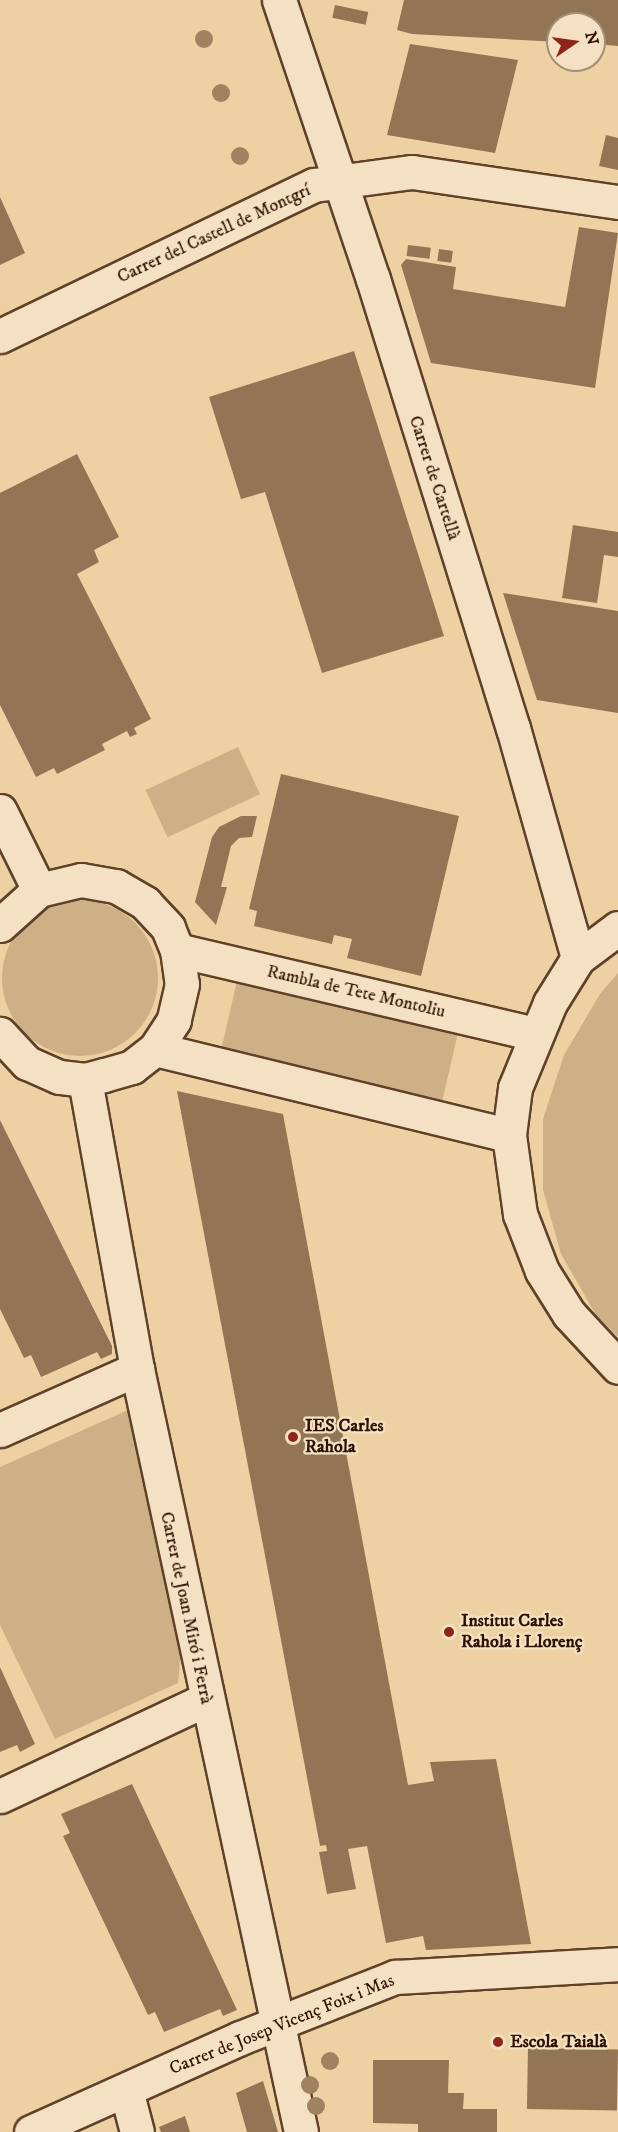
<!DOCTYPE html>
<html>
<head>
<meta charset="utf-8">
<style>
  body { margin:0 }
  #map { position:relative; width:618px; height:2132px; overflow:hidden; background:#eed1a2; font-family:"IM FELL DW Pica",serif }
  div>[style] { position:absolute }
  .green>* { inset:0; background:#ceb087; transform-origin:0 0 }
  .round { border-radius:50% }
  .building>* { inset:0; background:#927555; transform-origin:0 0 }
  .roads { filter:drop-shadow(2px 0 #5f412a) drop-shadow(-2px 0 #5f412a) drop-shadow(0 2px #5f412a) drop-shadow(0 -2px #5f412a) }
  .minor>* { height:33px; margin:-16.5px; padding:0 16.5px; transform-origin:16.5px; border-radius:16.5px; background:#f4e1c3 }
  .trees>* { width:18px; height:18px; margin:-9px; border-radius:50%; background:#9f8260 }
  .dots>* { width:16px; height:16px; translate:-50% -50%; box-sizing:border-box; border:3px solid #f4e1c3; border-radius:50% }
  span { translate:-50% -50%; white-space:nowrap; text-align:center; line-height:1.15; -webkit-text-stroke:4.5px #f4e1c3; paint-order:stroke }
  .street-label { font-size:18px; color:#2f1102 }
  .poi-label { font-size:18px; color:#2f1102; font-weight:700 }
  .left { translate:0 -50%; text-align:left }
  .north { position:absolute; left:546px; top:12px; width:60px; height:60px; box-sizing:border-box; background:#f4e1c3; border:2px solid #a58e76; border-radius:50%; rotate:77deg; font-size:16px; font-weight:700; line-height:24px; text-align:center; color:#2f1102 }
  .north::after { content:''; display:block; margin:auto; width:21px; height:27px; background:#8f2418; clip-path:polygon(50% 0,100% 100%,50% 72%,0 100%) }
</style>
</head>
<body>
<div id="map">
  <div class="green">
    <i style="left:238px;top:747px;width:52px;height:102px;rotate:65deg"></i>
    <i class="round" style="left:2px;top:900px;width:156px;height:156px"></i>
    <i style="clip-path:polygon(618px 973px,618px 1337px,596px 1315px,561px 1254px,543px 1190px,543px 1119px,564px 1055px,600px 994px)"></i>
    <i style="left:237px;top:981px;width:227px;height:70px;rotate:13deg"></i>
    <i style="clip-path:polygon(128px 1410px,181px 1650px,178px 1683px,55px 1739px,0 1625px,0 1467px)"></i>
  </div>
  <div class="building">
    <i style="clip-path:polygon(404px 0,618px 0,618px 46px,594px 44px,594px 24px,558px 24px,558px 42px,412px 34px,397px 30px)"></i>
    <i style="left:335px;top:5px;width:34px;height:13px;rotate:12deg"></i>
    <i style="clip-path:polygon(410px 44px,518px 60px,495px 153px,387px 135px)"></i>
    <i style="clip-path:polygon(606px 135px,618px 138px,618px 170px,599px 166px)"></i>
    <i style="clip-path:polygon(0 197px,25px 253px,0 265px)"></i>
    <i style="clip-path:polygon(579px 227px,618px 233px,595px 388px,431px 363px,401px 265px,406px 259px,456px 267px,453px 289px,565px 307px)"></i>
    <i style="left:408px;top:245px;width:23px;height:11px;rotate:7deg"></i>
    <i style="left:439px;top:249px;width:14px;height:12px;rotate:8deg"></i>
    <i style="clip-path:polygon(354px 351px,444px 636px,322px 673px,265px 492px,241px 499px,209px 397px)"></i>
    <i style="clip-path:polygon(77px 454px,119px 537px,94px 550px,99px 562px,77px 574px,151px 719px,134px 728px,137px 734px,130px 737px,127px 731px,102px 744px,105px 750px,57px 774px,54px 768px,36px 777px,0 705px,0 493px)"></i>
    <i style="clip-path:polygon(573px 525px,618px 532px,618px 557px,604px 555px,597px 603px,562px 598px)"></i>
    <i style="clip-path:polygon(503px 593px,618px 611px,618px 713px,537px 700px)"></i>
    <i style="clip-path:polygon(281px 774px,459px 816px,421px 976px,347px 958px,352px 939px,334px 935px,332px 944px,254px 926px,257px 911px,249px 909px)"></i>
    <i style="clip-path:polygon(241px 816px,257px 816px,252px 837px,239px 838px,231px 846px,221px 887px,227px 887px,216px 925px,195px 902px,212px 837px,219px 827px)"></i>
    <i style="clip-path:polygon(177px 1091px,283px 1114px,408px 1785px,434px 1781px,430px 1762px,496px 1759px,531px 1944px,426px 1950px,423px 1936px,386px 1943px,367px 1846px,348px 1849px,356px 1889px,327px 1894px,319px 1852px,327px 1851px,326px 1845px,320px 1846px)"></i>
    <i style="clip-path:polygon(0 1120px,112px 1346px,112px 1354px,101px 1359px,97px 1352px,41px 1377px,31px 1355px,24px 1358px,0 1309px)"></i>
    <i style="clip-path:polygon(0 1667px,35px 1744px,20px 1752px,17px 1745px,0 1752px)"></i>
    <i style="clip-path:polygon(132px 1784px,237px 2010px,223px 2016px,220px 2009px,164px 2032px,155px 2012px,148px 2015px,63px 1836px,70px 1833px,61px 1814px)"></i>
    <i style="left:528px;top:2048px;width:90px;height:61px;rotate:1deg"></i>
    <i style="clip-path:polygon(373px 2060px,449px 2060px,448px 2093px,464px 2093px,463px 2109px,497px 2109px,497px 2132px,418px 2132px,418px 2124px,373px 2123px)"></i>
    <i style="clip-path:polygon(263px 2081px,278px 2132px,247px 2132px,236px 2093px)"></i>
    <i style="clip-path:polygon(185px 2116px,190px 2132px,161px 2132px,159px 2127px)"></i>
  </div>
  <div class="roads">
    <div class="minor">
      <i style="left:279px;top:0;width:294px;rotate:71.4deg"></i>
      <i style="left:373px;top:279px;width:470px;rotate:72.7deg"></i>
      <i style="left:513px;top:728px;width:239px;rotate:74.2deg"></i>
      <i style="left:0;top:336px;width:348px;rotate:-25.7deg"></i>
      <i style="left:314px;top:185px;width:99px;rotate:-7.6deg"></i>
      <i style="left:412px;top:172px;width:208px;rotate:8.3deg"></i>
      <i style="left:0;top:811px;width:88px;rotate:63.7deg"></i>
      <i style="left:0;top:925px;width:52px;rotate:-41.9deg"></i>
      <i style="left:39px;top:890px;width:43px;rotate:-13.4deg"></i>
      <i style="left:81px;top:880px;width:36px;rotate:10deg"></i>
      <i style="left:116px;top:886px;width:34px;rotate:30deg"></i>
      <i style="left:145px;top:903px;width:34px;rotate:47deg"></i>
      <i style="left:168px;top:928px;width:24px;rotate:68deg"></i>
      <i style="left:177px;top:950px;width:34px;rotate:82deg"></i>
      <i style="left:182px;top:984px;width:37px;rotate:103deg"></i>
      <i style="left:174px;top:1020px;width:35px;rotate:123deg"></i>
      <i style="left:155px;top:1049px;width:29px;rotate:142deg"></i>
      <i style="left:132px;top:1067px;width:29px;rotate:164deg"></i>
      <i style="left:104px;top:1075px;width:20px;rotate:165deg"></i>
      <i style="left:85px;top:1080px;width:26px;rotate:-173deg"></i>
      <i style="left:59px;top:1077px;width:35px;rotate:-156deg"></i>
      <i style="left:27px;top:1063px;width:40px;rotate:-133deg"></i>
      <i style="left:618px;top:928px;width:50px;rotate:143.1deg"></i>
      <i style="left:578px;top:958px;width:53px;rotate:121.9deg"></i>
      <i style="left:550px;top:1003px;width:92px;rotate:112.4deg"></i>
      <i style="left:515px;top:1088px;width:47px;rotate:97.3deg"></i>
      <i style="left:509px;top:1135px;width:80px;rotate:82.1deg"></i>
      <i style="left:520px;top:1214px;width:61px;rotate:68.9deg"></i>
      <i style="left:542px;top:1271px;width:51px;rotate:57.9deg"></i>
      <i style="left:569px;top:1314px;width:72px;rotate:47.2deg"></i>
      <i style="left:177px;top:950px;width:367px;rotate:13.2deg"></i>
      <i style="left:155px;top:1049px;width:364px;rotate:13.7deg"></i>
      <i style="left:85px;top:1080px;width:294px;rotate:79.8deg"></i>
      <i style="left:137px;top:1369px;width:780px;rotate:77.87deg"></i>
      <i style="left:0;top:1430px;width:150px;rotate:-24deg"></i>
      <i style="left:0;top:1796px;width:226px;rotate:-25.1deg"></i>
      <i style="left:126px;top:2090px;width:43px;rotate:75.3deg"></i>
      <i style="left:31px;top:2132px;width:229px;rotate:-24.2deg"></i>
      <i style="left:240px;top:2038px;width:167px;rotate:-21.5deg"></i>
      <i style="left:395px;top:1977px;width:223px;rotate:-3.3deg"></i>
    </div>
  </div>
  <div class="trees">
    <i style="left:204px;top:39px"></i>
    <i style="left:221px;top:93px"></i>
    <i style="left:240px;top:156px"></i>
    <i style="left:330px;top:2061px"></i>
    <i style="left:310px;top:2085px"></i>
    <i style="left:316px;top:2106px"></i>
  </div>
  <div class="dots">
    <i style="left:293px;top:1437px;background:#8f2418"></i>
    <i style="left:449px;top:1632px;background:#8f2418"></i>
    <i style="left:498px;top:2042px;background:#8f2418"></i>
  </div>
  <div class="street-label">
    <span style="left:214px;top:234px;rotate:-25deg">Carrer del Castell de Montgrí</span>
    <span style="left:434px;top:478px;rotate:72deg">Carrer de Cartellà</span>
    <span style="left:356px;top:992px;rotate:13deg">Rambla de Tete Montoliu</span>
    <span style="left:186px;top:1608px;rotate:78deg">Carrer de Joan Miró i Ferrà</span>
    <span style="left:282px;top:2025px;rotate:-22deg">Carrer de Josep Vicenç Foix i Mas</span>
  </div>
  <div class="poi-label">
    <span class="left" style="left:305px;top:1437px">IES Carles<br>Rahola</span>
    <span class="left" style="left:461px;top:1632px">Institut Carles<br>Rahola i Llorenç</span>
    <span class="left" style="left:510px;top:2042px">Escola Taialà</span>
  </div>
  <div class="north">N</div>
</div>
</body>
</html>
